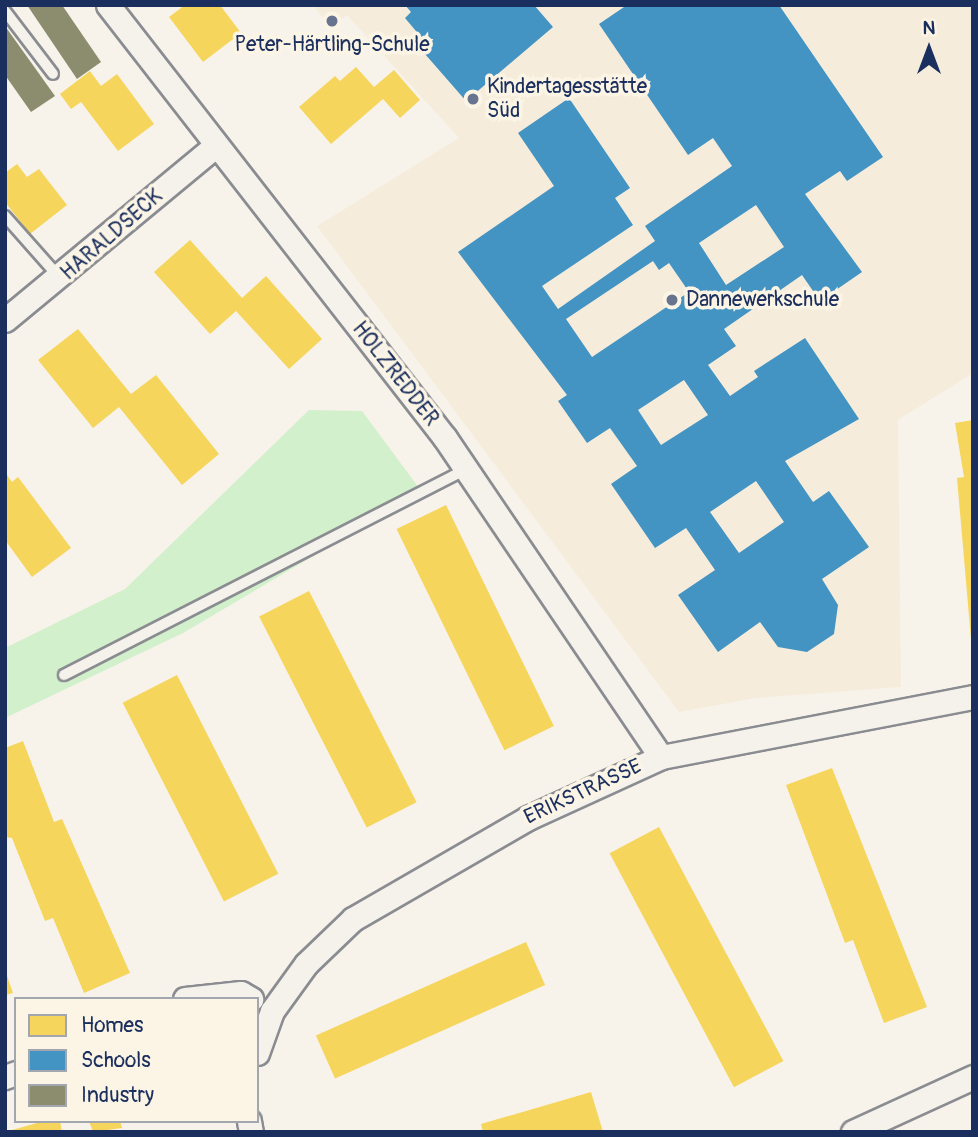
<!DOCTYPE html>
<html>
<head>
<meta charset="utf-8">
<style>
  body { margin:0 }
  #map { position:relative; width:978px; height:1137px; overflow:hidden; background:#f7f3ea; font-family:Pangolin,sans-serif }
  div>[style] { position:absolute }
  .built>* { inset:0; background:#f6ecdb }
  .green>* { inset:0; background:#d2f0cb }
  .homes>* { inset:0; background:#f6d55c; transform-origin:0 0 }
  .schools>* { inset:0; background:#4393c3 }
  .industry>* { inset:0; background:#8c8c6e }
  .roads { filter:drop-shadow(2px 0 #8a8c91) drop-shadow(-2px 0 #8a8c91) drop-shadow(0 2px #8a8c91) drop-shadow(0 -2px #8a8c91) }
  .service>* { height:10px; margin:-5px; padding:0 5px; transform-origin:5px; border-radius:5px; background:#f5f2ec }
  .minor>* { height:23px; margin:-11.5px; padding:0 11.5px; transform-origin:11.5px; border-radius:11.5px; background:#f5f2ec }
  .dots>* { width:19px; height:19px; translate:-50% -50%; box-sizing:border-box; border:4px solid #fcf5e5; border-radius:50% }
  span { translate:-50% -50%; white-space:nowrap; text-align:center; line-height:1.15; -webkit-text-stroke:7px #fcf5e5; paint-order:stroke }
  .poi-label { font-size:21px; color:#1b2f5e }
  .left { translate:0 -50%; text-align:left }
  .street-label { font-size:21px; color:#1b2f5e }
  .frame { position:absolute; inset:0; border:7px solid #1b2f5e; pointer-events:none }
  .legend { position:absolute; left:14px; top:997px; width:245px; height:126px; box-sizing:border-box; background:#fcf5e5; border:2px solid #a2a6af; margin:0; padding:9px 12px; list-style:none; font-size:21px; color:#1b2f5e }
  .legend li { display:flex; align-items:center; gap:14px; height:35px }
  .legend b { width:35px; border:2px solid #a2a6af }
  .north { position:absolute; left:894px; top:14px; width:70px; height:70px; -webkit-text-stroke:5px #fcf5e5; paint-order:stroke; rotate:0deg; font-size:19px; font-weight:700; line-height:28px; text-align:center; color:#1b2f5e }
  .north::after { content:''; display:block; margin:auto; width:24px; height:32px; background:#1b2f5e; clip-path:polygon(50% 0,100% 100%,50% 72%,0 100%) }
</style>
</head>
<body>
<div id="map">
  <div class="built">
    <i style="clip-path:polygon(313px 5px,973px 5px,973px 373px,898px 420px,901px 687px,756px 698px,679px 712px,317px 226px,459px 138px,347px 15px,331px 28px)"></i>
  </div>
  <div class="green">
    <i style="clip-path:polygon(309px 410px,362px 411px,422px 492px,183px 633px,5px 718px,5px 648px,125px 589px)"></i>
  </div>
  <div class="homes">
    <i style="clip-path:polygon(185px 5px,220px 5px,241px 33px,203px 62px,169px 17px)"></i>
    <i style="clip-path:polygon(356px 67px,374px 87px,394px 70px,420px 100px,400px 118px,383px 99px,331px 144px,299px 107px,335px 76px,340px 81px)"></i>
    <i style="clip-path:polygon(90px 71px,101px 86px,117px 74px,154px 124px,118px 151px,81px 102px,71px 109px,60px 94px)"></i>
    <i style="clip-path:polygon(17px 164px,27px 177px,39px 169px,67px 205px,30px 234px,5px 202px,5px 173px)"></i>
    <i style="clip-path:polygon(190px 240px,242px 298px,266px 276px,322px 339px,289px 369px,236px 311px,210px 334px,154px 272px)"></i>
    <i style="clip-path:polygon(78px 329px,131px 394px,156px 375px,219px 454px,182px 485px,119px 407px,93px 428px,38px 360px)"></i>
    <i style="clip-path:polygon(973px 420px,973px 639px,971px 639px,957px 478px,964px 477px,955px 423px)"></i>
    <i style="clip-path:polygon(5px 472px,12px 482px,18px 477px,71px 548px,32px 577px,5px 540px)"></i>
    <i style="left:446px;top:505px;width:246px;height:55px;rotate:64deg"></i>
    <i style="left:309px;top:591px;width:237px;height:56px;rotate:63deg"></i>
    <i style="left:177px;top:675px;width:223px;height:61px;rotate:63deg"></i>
    <i style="clip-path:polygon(23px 741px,54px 822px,62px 819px,130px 973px,84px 993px,53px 918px,45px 921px,12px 838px,5px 837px,5px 748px)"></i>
    <i style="clip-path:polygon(832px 768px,927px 1007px,884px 1023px,853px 940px,845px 943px,786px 785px)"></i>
    <i style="left:659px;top:827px;width:265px;height:56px;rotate:62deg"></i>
    <i style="left:526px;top:942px;width:47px;height:230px;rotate:66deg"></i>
    <i style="clip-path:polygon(5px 970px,13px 993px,5px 995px)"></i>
    <i style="clip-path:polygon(591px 1092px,603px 1132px,483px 1132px,481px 1124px)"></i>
    <i style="clip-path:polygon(44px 1121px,60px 1121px,62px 1132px,5px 1132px)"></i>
    <i style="clip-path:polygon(89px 1121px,120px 1121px,122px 1128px,93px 1132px)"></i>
  </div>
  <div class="schools">
    <i style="clip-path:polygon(405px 5px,534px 5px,553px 27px,466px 101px,425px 54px,431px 49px,405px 18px,411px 12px)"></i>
    <i style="clip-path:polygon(evenodd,627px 5px,779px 5px,883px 157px,847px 181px,840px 171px,805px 194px,862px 272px,820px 301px,802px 275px,724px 329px,736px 346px,708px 365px,730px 396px,758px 377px,754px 371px,805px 338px,859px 419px,785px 461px,813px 502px,829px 491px,869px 547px,822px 579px,838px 605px,834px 634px,807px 652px,778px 647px,760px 622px,718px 652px,678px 595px,715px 570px,686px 528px,655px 548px,611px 484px,637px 466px,610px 428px,587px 443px,558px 401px,567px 395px,458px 252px,554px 186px,518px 133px,569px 98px,630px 188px,615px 198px,633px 225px,542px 286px,558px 309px,655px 241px,645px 226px,732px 166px,713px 138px,688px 155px,599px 24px,627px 5px,756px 205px,784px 247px,726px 285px,699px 243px,756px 205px,627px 5px,653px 261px,659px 270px,669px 263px,689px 292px,592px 357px,566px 319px,653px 261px,627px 5px,684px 380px,708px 415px,661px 445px,638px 410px,684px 380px,627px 5px,756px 481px,784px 522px,739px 553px,710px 512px,756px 481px)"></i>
  </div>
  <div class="industry">
    <i style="clip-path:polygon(27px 5px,62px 5px,101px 62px,77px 79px)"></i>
    <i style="clip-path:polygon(5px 26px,55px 96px,31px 112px,5px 75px)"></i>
  </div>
  <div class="roads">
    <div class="service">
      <i style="left:5px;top:11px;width:79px;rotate:52.7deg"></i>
      <i style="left:5px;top:216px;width:81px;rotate:48.5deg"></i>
      <i style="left:64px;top:675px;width:453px;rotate:-27.1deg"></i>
    </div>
    <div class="minor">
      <i style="left:108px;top:5px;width:549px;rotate:52.11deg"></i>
      <i style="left:445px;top:438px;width:385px;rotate:55.9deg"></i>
      <i style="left:5px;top:320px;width:273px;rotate:-39.6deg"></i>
      <i style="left:185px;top:999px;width:56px;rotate:-6.1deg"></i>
      <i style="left:241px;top:993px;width:12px;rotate:31deg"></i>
      <i style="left:257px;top:1053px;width:45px;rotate:-70.3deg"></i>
      <i style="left:272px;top:1011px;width:58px;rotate:-54.1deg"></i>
      <i style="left:306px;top:964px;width:65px;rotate:-43.8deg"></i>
      <i style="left:353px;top:919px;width:202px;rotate:-30deg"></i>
      <i style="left:528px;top:818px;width:146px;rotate:-24.6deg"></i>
      <i style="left:661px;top:757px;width:318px;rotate:-10.9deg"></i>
      <i style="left:5px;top:1077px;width:12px;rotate:-20deg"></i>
      <i style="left:249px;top:1121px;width:11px;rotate:80deg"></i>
      <i style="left:853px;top:1132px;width:132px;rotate:-24.6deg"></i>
    </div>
  </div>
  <div class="dots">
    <i style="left:332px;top:21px;background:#68748f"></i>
    <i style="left:473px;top:99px;background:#68748f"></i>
    <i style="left:672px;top:300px;background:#68748f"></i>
  </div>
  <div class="poi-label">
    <span style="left:332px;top:45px">Peter-Härtling-Schule</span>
    <span class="left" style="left:487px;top:99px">Kindertagesstätte<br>Süd</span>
    <span class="left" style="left:686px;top:300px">Dannewerkschule</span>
  </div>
  <div class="street-label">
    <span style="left:112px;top:235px;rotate:-41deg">HARALDSECK</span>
    <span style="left:395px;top:374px;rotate:52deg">HOLZREDDER</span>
    <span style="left:583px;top:792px;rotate:-25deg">ERIKSTRASSE</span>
  </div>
  <div class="frame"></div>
  <ul class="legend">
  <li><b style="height:19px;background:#f6d55c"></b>Homes</li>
  <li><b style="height:19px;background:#4393c3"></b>Schools</li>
  <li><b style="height:19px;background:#8c8c6e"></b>Industry</li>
  </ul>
  <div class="north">N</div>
</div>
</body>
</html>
